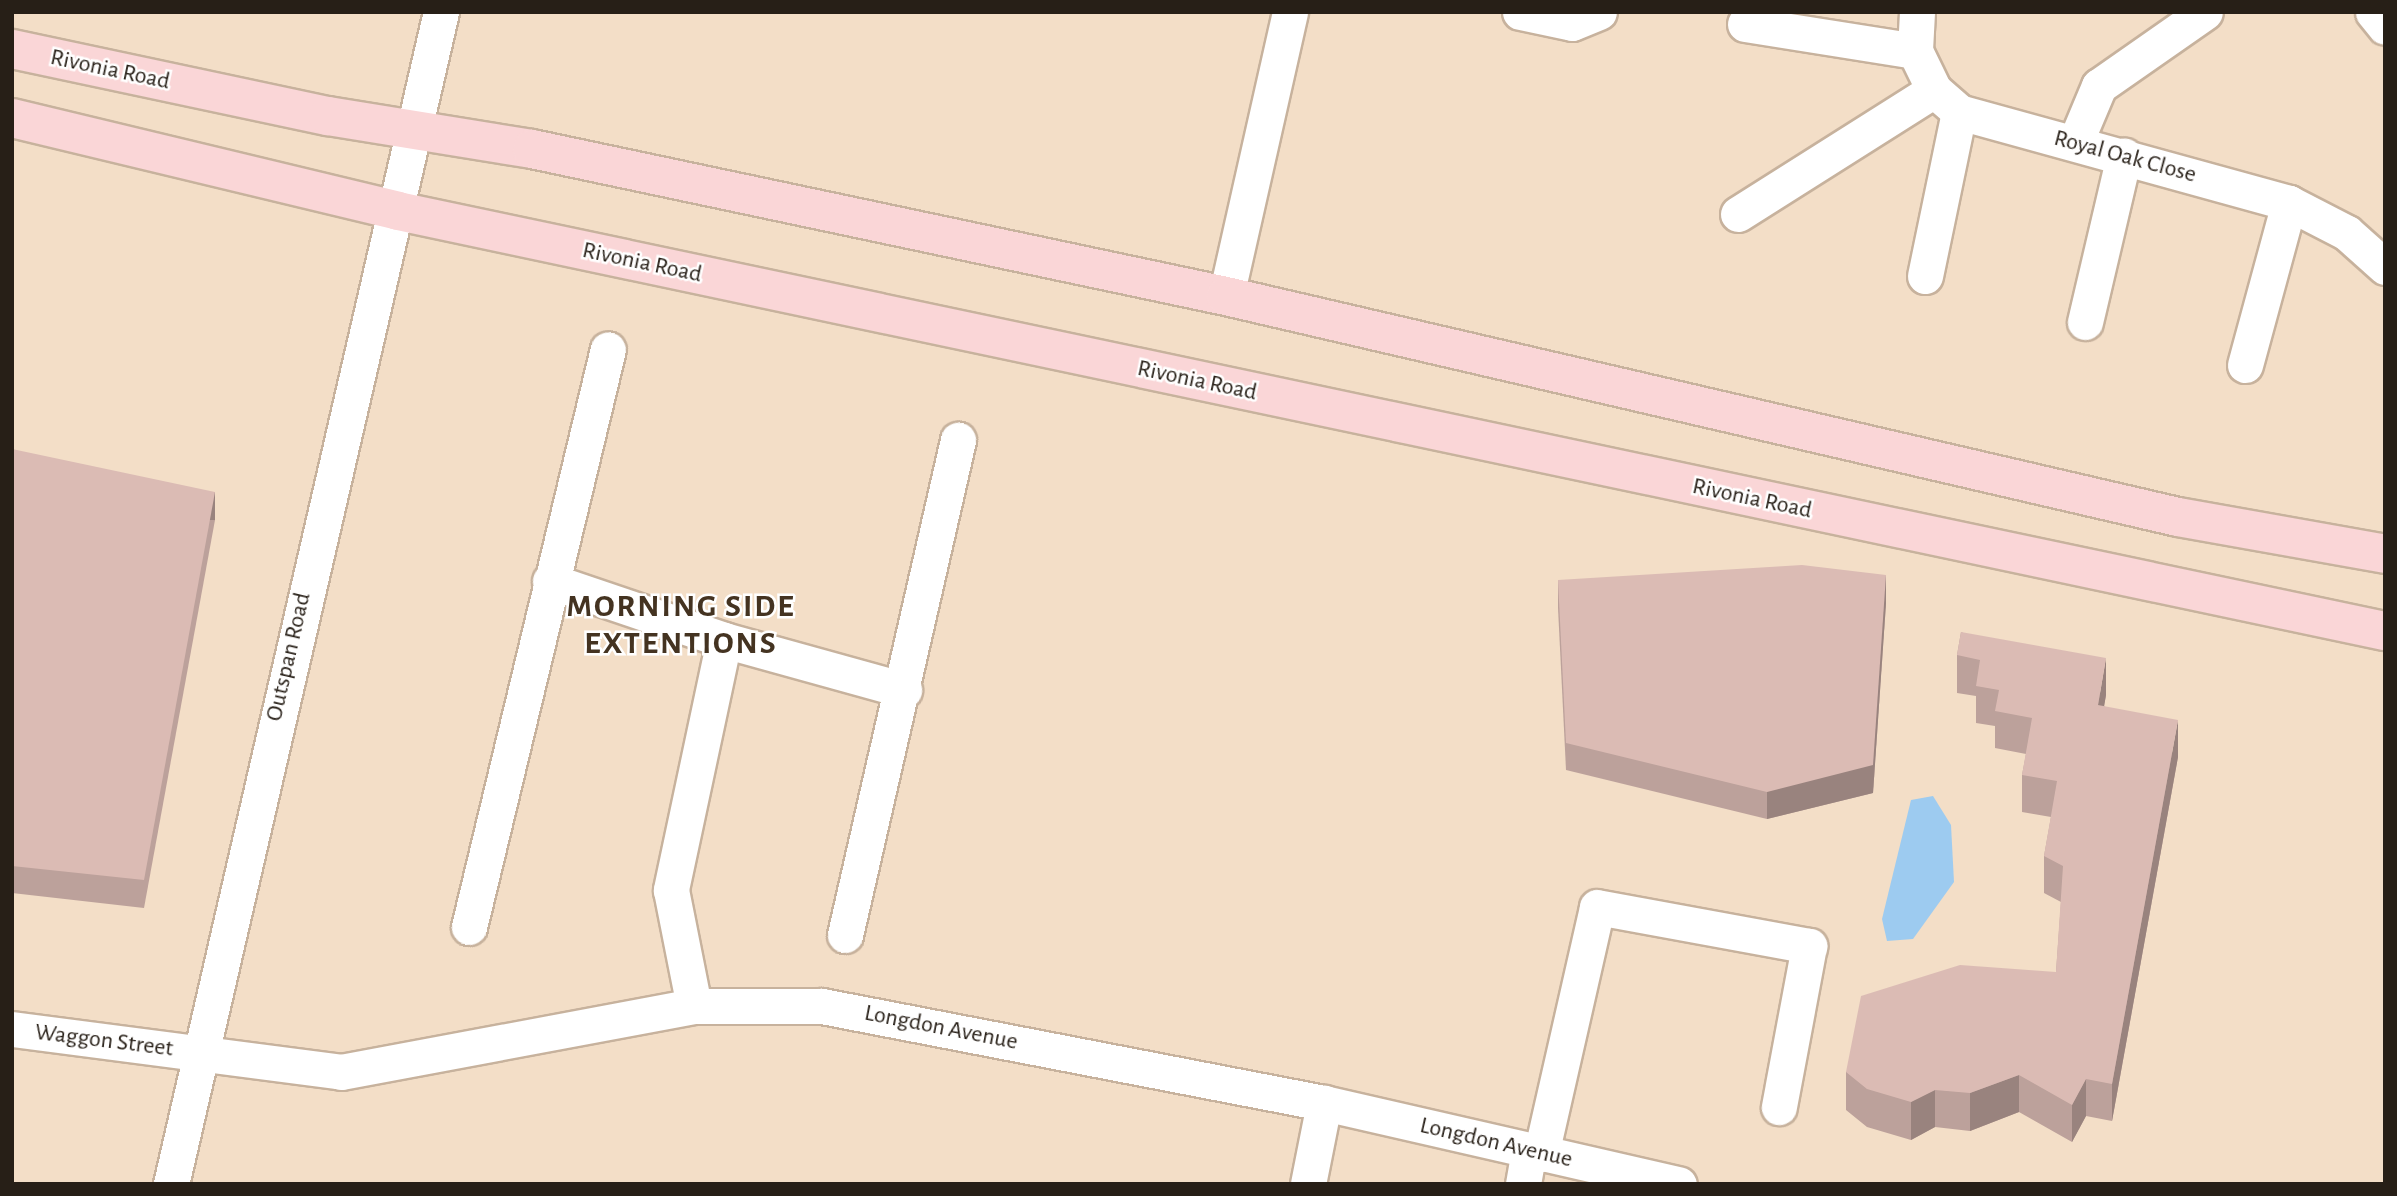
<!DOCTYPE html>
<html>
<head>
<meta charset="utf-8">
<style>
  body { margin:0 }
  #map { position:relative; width:2397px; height:1196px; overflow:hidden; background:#f3dec7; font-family:"Alegreya Sans",sans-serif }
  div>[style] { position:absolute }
  .water>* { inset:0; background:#9dcbf0 }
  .roads { filter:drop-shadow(2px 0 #c7b29d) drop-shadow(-2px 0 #c7b29d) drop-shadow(0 2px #c7b29d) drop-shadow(0 -2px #c7b29d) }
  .minor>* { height:35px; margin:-17.5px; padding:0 17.5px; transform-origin:17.5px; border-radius:17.5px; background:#fff }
  .major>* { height:38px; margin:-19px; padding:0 19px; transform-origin:19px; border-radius:19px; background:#fad6d7 }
  .wall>* { inset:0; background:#bca19b }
  .shaded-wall>* { inset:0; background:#99837e; transform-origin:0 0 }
  .building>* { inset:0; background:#dbbbb4 }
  span { translate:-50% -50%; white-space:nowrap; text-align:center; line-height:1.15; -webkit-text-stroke:5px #fff; paint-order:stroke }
  .street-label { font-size:24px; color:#271f17 }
  .district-label { font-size:32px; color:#443321; font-weight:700; letter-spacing:2px }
  .frame { position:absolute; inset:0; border:14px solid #271f17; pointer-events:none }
</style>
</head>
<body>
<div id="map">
  <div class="water">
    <i style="clip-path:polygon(1933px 796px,1951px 825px,1954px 882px,1913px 939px,1887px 941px,1882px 919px,1911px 800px)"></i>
  </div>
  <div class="roads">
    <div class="minor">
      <i style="left:1520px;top:12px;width:53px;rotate:11.9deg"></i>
      <i style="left:1572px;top:23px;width:29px;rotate:-22deg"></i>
      <i style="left:1917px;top:12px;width:39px;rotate:93deg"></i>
      <i style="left:1915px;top:51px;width:43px;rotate:64deg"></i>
      <i style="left:1934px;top:90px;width:33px;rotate:41deg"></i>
      <i style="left:1959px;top:112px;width:342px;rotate:15.4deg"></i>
      <i style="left:2289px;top:203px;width:65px;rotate:27.3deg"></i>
      <i style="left:2347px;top:233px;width:51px;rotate:41.8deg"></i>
      <i style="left:2373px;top:12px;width:19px;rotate:51deg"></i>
      <i style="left:1745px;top:24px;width:172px;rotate:9deg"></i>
      <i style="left:2075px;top:143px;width:62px;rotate:-67.2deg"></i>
      <i style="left:2099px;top:86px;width:129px;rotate:-34.9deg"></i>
      <i style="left:1738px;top:214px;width:232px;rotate:-32.3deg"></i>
      <i style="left:1925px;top:276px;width:167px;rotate:-78.3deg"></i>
      <i style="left:1226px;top:296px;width:291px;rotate:-77.3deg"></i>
      <i style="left:2085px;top:322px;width:171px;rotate:-76.8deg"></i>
      <i style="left:2245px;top:365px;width:168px;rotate:-74.8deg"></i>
      <i style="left:550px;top:581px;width:184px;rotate:18.7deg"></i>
      <i style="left:724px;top:640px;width:256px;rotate:102deg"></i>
      <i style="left:671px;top:890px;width:118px;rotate:78.8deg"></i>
      <i style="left:724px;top:640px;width:187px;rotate:15.5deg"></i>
      <i style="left:469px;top:927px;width:594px;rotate:-76.48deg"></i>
      <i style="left:845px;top:935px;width:508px;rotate:-77.14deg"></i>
      <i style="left:12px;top:1029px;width:332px;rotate:7.4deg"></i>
      <i style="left:341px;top:1072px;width:359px;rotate:-10.6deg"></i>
      <i style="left:694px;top:1006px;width:128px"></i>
      <i style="left:822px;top:1006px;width:511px;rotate:10.94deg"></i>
      <i style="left:1324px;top:1103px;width:364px;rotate:12.9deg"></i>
      <i style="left:1541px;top:1154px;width:253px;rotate:-77.2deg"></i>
      <i style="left:1597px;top:907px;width:216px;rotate:10.4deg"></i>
      <i style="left:1809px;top:946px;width:164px;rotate:100.6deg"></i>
      <i style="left:171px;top:1184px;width:1203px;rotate:-77.03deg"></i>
      <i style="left:1308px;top:1184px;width:83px;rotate:-78.8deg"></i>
      <i style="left:1523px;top:1184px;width:34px;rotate:-80deg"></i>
    </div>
    <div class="major">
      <i style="left:12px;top:49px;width:323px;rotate:12deg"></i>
      <i style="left:328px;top:116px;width:207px;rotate:9.2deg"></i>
      <i style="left:532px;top:149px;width:709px;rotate:11.96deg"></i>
      <i style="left:1226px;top:296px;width:977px;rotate:13.07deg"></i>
      <i style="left:2178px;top:517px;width:210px;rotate:10.1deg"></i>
      <i style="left:12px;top:118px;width:397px;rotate:13.5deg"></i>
      <i style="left:398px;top:211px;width:2031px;rotate:11.94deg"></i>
    </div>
  </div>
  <div class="wall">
    <i style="clip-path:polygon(12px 449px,215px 520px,144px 908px,12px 893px)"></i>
    <i style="clip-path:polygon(1558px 580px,1886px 603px,1873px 793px,1767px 819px,1566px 770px,1558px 608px)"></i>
    <i style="clip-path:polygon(1961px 632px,2106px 695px,2104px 706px,2178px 757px,2112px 1121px,2086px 1116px,2072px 1142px,2019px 1112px,1970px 1131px,1935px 1127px,1911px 1140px,1867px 1127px,1846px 1110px,1846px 1072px,2056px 972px,2061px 902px,2044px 893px,2044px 856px,2051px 817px,2022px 812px,2022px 775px,2026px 754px,1995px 748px,1995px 726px,1976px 723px,1976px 696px,1957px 693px,1957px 655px)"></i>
  </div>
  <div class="shaded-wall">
    <i style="left:215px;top:492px;width:28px;height:394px;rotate:90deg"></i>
    <i style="clip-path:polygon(1886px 575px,1886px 603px,1873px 793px,1767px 819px,1767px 792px)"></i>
    <i style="clip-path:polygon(2106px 658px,2106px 695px,2098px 742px,2098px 705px)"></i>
    <i style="clip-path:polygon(2178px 720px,2178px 757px,2112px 1121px,2112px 1084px)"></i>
    <i style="clip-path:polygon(2019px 1075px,2019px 1112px,1970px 1131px,1970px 1093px)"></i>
    <i style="clip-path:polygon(2086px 1079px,2086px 1116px,2072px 1142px,2072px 1105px)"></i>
    <i style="clip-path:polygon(1935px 1090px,1935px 1127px,1911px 1140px,1911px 1102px)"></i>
  </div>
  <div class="building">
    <i style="clip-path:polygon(12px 449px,215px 492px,144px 880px,12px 866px)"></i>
    <i style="clip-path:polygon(1802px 565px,1886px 575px,1873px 765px,1767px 792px,1566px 743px,1558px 580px)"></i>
    <i style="clip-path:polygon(1961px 632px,2106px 658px,2098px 705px,2178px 720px,2112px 1084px,2086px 1079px,2072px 1105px,2019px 1075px,1970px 1093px,1935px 1090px,1911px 1102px,1867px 1089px,1846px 1072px,1861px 996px,1960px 965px,2056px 972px,2063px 866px,2044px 856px,2057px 781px,2022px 775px,2032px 718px,1995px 711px,1999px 690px,1976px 686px,1980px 660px,1957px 655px)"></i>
  </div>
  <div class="street-label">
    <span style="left:110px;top:70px;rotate:12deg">Rivonia Road</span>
    <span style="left:2125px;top:157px;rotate:15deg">Royal Oak Close</span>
    <span style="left:642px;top:263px;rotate:12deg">Rivonia Road</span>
    <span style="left:1197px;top:381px;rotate:12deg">Rivonia Road</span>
    <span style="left:1752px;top:499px;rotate:12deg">Rivonia Road</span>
    <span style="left:289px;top:657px;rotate:-77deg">Outspan Road</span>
    <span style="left:941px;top:1028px;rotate:11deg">Longdon Avenue</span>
    <span style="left:104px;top:1041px;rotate:7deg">Waggon Street</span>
    <span style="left:1496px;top:1143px;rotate:13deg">Longdon Avenue</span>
  </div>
  <div class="district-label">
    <span style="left:681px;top:625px">MORNING SIDE<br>EXTENTIONS</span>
  </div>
  <div class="frame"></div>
</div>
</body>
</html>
